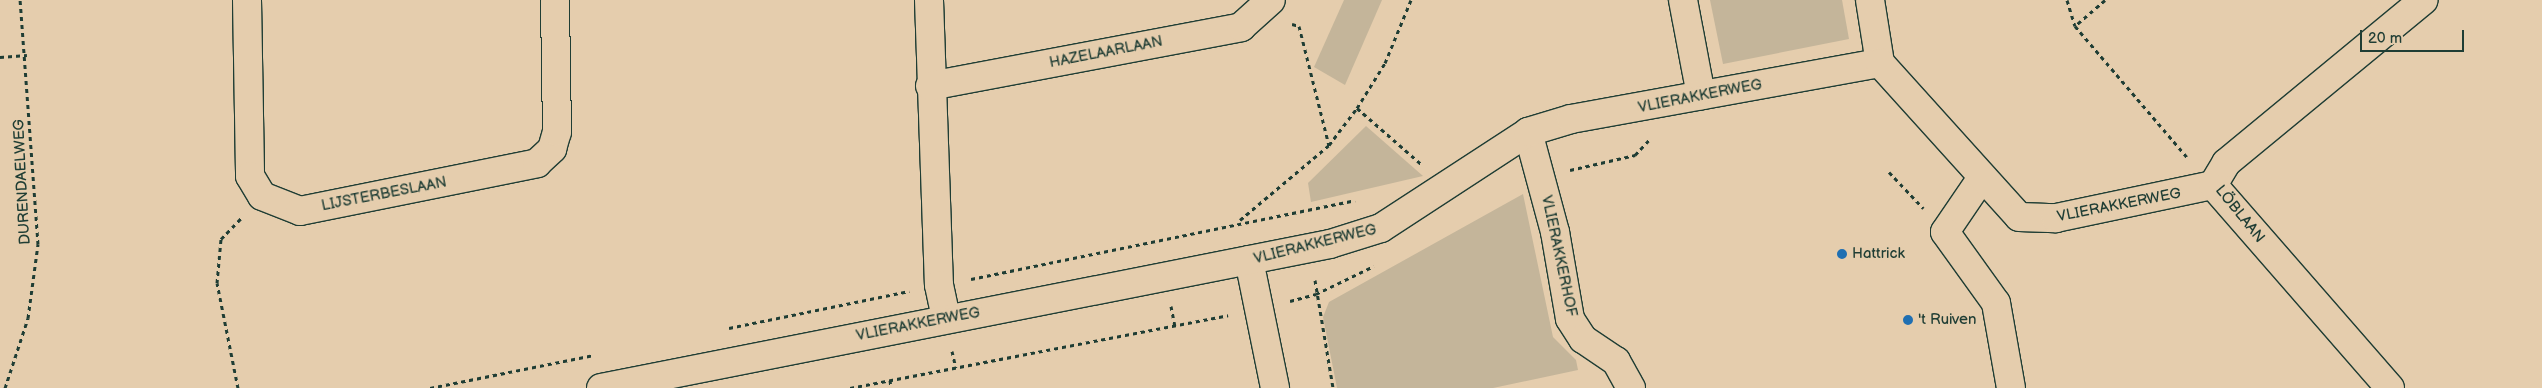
<!DOCTYPE html>
<html>
<head>
<meta charset="utf-8">
<style>
  body { margin:0 }
  #map { position:relative; width:2542px; height:388px; overflow:hidden; background:#e5cdad; font-family:"Balsamiq Sans",sans-serif }
  div>[style] { position:absolute }
  .green>* { inset:0; background:#c4b59a }
  .path>* { height:3px; margin-top:-1.5px; transform-origin:0; background:repeating-linear-gradient(90deg,#1f3d34 0 4px,transparent 0 8px) }
  .roads { filter:drop-shadow(1px 0 #1f3d34) drop-shadow(-1px 0 #1f3d34) drop-shadow(0 1px #1f3d34) drop-shadow(0 -1px #1f3d34) }
  .minor>* { height:28px; margin:-14px; padding:0 14px; transform-origin:14px; border-radius:14px; background:#e5cdad }
  .dots>* { width:14px; height:14px; translate:-50% -50%; box-sizing:border-box; border:2px solid #e5cdad; border-radius:50% }
  span { translate:-50% -50%; white-space:nowrap; text-align:center; line-height:1.15; -webkit-text-stroke:5px #e5cdad; paint-order:stroke }
  .street-label { font-size:15px; color:#1f3d34 }
  .poi-label { font-size:15px; color:#1f3d34 }
  .left { translate:0 -50%; text-align:left }
  .scale { position:absolute; left:2360px; top:30px; width:104px; height:22px; box-sizing:border-box; border:2px solid #1f3d34; border-top:0; padding-left:6px; font-size:15px; line-height:18px; white-space:nowrap; color:#1f3d34; -webkit-text-stroke:4px #e5cdad; paint-order:stroke }
</style>
</head>
<body>
<div id="map">
  <div class="green">
    <i style="clip-path:polygon(1344px 0,1382px 0,1345px 85px,1314px 67px)"></i>
    <i style="clip-path:polygon(1710px 0,1842px 0,1849px 39px,1723px 64px)"></i>
    <i style="clip-path:polygon(1366px 126px,1423px 176px,1311px 202px,1308px 183px)"></i>
    <i style="clip-path:polygon(1523px 194px,1553px 337px,1576px 360px,1578px 370px,1493px 388px,1337px 388px,1323px 317px,1329px 302px)"></i>
  </div>
  <div class="path">
    <i style="left:2067px;top:0;width:27px;rotate:73deg"></i>
    <i style="left:2105px;top:0;width:40px;rotate:139deg"></i>
    <i style="left:2075px;top:26px;width:172px;rotate:49.5deg"></i>
    <i style="left:1292px;top:24px;width:7px;rotate:16deg"></i>
    <i style="left:1299px;top:26px;width:123px;rotate:75.9deg"></i>
    <i style="left:0;top:57px;width:27px;rotate:-4deg"></i>
    <i style="left:1357px;top:108px;width:85px;rotate:41.2deg"></i>
    <i style="left:1570px;top:170px;width:67px;rotate:-13deg"></i>
    <i style="left:1635px;top:155px;width:22px;rotate:-47deg"></i>
    <i style="left:1889px;top:172px;width:50px;rotate:46.6deg"></i>
    <i style="left:1240px;top:220px;width:116px;rotate:-40.1deg"></i>
    <i style="left:1329px;top:145px;width:46px;rotate:-52.9deg"></i>
    <i style="left:1357px;top:108px;width:53px;rotate:-58.1deg"></i>
    <i style="left:1385px;top:63px;width:68px;rotate:-67.6deg"></i>
    <i style="left:971px;top:279px;width:392px;rotate:-11.6deg"></i>
    <i style="left:1315px;top:280px;width:109px;rotate:80.5deg"></i>
    <i style="left:1290px;top:301px;width:27px;rotate:-15deg"></i>
    <i style="left:1316px;top:294px;width:64px;rotate:-25.8deg"></i>
    <i style="left:1171px;top:306px;width:20px;rotate:79deg"></i>
    <i style="left:729px;top:328px;width:184px;rotate:-11.6deg"></i>
    <i style="left:952px;top:351px;width:17px;rotate:77deg"></i>
    <i style="left:890px;top:380px;width:8px;rotate:83deg"></i>
    <i style="left:5px;top:388px;width:74px;rotate:-71.8deg"></i>
    <i style="left:28px;top:318px;width:75px;rotate:-82.3deg"></i>
    <i style="left:38px;top:244px;width:245px;rotate:-94.2deg"></i>
    <i style="left:238px;top:388px;width:107px;rotate:-101.3deg"></i>
    <i style="left:217px;top:283px;width:44px;rotate:-84.8deg"></i>
    <i style="left:221px;top:239px;width:29px;rotate:-46deg"></i>
    <i style="left:430px;top:388px;width:166px;rotate:-11.4deg"></i>
    <i style="left:850px;top:388px;width:385px;rotate:-10.9deg"></i>
  </div>
  <div class="roads">
    <div class="minor">
      <i style="left:247px;top:0;width:176px;rotate:89deg"></i>
      <i style="left:250px;top:176px;width:23px;rotate:59deg"></i>
      <i style="left:262px;top:196px;width:41px;rotate:21.5deg"></i>
      <i style="left:300px;top:211px;width:242px;rotate:-11.4deg"></i>
      <i style="left:537px;top:163px;width:21px;rotate:-43deg"></i>
      <i style="left:552px;top:149px;width:18px;rotate:-74deg"></i>
      <i style="left:557px;top:132px;width:132px;rotate:-90.9deg"></i>
      <i style="left:929px;top:0;width:285px;rotate:88deg"></i>
      <i style="left:939px;top:285px;width:34px;rotate:78deg"></i>
      <i style="left:1683px;top:0;width:97px;rotate:79.3deg"></i>
      <i style="left:1870px;top:0;width:64px;rotate:81deg"></i>
      <i style="left:930px;top:86px;width:317px;rotate:-10.7deg"></i>
      <i style="left:1241px;top:27px;width:40px;rotate:-42deg"></i>
      <i style="left:1528px;top:132px;width:104px;rotate:74.9deg"></i>
      <i style="left:1555px;top:232px;width:88px;rotate:80.2deg"></i>
      <i style="left:1570px;top:319px;width:24px;rotate:57deg"></i>
      <i style="left:1583px;top:339px;width:40px;rotate:34deg"></i>
      <i style="left:1616px;top:361px;width:31px;rotate:61deg"></i>
      <i style="left:1981px;top:179px;width:64px;rotate:124.2deg"></i>
      <i style="left:1945px;top:232px;width:87px;rotate:54.3deg"></i>
      <i style="left:1996px;top:303px;width:86px;rotate:80deg"></i>
      <i style="left:1249px;top:260px;width:131px;rotate:78.5deg"></i>
      <i style="left:601px;top:388px;width:743px;rotate:-11.17deg"></i>
      <i style="left:1330px;top:244px;width:53px;rotate:-17.4deg"></i>
      <i style="left:1381px;top:228px;width:176px;rotate:-33.1deg"></i>
      <i style="left:1528px;top:132px;width:45px;rotate:-16.8deg"></i>
      <i style="left:1571px;top:119px;width:314px;rotate:-10.3deg"></i>
      <i style="left:1880px;top:63px;width:207px;rotate:47.9deg"></i>
      <i style="left:2019px;top:217px;width:37px;rotate:2deg"></i>
      <i style="left:2056px;top:218px;width:160px;rotate:-11.9deg"></i>
      <i style="left:2390px;top:388px;width:269px;rotate:-131.1deg"></i>
      <i style="left:2213px;top:185px;width:26px;rotate:-59deg"></i>
      <i style="left:2226px;top:163px;width:256px;rotate:-39.5deg"></i>
    </div>
  </div>
  <div class="dots">
    <i style="left:1842px;top:254px;background:#1f6fb2"></i>
    <i style="left:1908px;top:320px;background:#1f6fb2"></i>
  </div>
  <div class="street-label">
    <span style="left:1106px;top:52px;rotate:-11deg">HAZELAARLAAN</span>
    <span style="left:1700px;top:96px;rotate:-11deg">VLIERAKKERWEG</span>
    <span style="left:22px;top:182px;rotate:-93deg">DURENDAELWEG</span>
    <span style="left:384px;top:194px;rotate:-11deg">LIJSTERBESLAAN</span>
    <span style="left:2119px;top:205px;rotate:-11deg">VLIERAKKERWEG</span>
    <span style="left:2240px;top:214px;rotate:51deg">LÖBLAAN</span>
    <span style="left:1315px;top:244px;rotate:-14deg">VLIERAKKERWEG</span>
    <span style="left:1559px;top:256px;rotate:78deg">VLIERAKKERHOF</span>
    <span style="left:918px;top:324px;rotate:-11deg">VLIERAKKERWEG</span>
  </div>
  <div class="poi-label">
    <span class="left" style="left:1852px;top:254px">Hattrick</span>
    <span class="left" style="left:1918px;top:320px">'t Ruiven</span>
  </div>
  <div class="scale">20 m</div>
</div>
</body>
</html>
